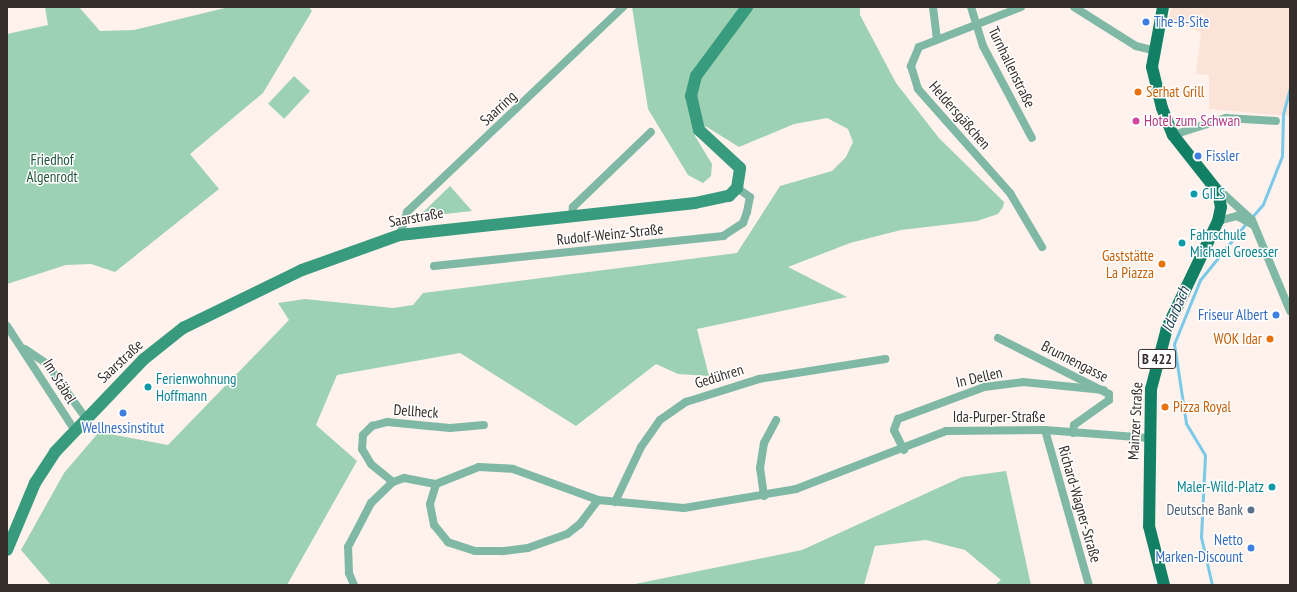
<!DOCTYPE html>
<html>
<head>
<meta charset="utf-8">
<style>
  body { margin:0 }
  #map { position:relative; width:1297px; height:592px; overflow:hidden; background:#fff1eb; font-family:"PT Sans Narrow",sans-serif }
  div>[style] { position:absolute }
  .built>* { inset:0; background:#fce3d8 }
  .green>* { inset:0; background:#9cd1b3; transform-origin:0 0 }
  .stream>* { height:3px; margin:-1.5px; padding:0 1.5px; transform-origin:1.5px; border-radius:1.5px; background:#7ac9e8 }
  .street>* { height:8px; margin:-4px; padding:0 4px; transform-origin:4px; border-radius:4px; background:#7fb9a5 }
  .secondary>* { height:12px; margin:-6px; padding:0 6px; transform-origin:6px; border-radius:6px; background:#389b7e }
  .primary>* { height:12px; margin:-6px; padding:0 6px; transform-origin:6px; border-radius:6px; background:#118065 }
  .dots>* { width:11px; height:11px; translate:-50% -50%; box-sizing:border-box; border:2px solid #fff; border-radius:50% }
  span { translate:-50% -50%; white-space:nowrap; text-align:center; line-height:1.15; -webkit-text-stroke:3px #fff; paint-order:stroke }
  .shield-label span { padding:1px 3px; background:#fff; border:1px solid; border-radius:3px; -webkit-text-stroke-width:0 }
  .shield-label { font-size:14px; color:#352e2b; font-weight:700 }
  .shop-label { font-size:15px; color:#366cbe }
  .left { translate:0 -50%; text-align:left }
  .right { translate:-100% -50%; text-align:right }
  .street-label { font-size:15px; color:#352e2b }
  .food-label { font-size:15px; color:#c56008 }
  .hotel-label { font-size:15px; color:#b23c85 }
  .park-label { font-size:15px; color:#22573d }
  .culture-label { font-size:15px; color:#0d838f }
  .service-label { font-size:15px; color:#4e5e75 }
  .water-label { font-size:16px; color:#193d4b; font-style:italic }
  .frame { position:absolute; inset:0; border:8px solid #352e2b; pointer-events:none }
</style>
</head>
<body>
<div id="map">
  <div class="built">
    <i style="clip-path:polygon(1172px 7px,1290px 7px,1290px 116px,1209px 109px,1209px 75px,1196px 74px,1201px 32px,1168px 21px)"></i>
  </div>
  <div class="green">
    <i style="clip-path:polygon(45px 7px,79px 7px,100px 31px,134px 30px,229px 7px,309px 7px,312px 11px,263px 93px,190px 154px,219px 189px,115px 272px,91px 264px,66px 265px,7px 284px,7px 34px,48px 25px)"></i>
    <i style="clip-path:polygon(632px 7px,860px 7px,860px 15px,896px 83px,939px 138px,1004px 202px,1003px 207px,998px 214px,977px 221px,901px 230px,850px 243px,788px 267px,847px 297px,697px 329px,709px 376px,678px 374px,656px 364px,576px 426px,460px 353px,337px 375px,316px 425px,357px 461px,287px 585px,51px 585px,21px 550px,64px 473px,99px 432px,168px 445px,289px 320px,278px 303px,305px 299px,393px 308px,413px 305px,423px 293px,737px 253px,780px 186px,832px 171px,846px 157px,853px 142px,848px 129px,827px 118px,794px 124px,739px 147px,707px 127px,693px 124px,695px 136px,712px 164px,711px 176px,703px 183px,688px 175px,648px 109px)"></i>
    <i style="left:294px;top:76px;width:22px;height:38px;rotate:43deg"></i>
    <i style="clip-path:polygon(450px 186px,472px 211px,418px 217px)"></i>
    <i style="clip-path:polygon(1006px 471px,1031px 585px,995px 585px,1001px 580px,965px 550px,926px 540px,875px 546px,864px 585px,630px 585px,802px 550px,962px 477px)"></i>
  </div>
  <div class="stream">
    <i style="left:1251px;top:218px;width:18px;rotate:-49deg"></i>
    <i style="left:1263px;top:204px;width:52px;rotate:-68.4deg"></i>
    <i style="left:1282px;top:156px;width:42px;rotate:-88.6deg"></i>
    <i style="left:1283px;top:114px;width:28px;rotate:-75deg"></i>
    <i style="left:1212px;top:585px;width:49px;rotate:-102.9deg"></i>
    <i style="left:1201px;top:537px;width:82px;rotate:-87.2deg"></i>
    <i style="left:1205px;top:455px;width:37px;rotate:-121deg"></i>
    <i style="left:1186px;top:423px;width:80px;rotate:-98.6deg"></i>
    <i style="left:1174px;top:344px;width:69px;rotate:-67.9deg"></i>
    <i style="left:1200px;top:280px;width:75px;rotate:-51deg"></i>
  </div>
  <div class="street">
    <i style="left:933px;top:7px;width:32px;rotate:83deg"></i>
    <i style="left:971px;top:7px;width:41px;rotate:72.9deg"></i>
    <i style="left:983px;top:46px;width:104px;rotate:62deg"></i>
    <i style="left:1021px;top:7px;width:110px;rotate:158.6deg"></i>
    <i style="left:919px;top:47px;width:21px;rotate:113deg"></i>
    <i style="left:911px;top:66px;width:24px;rotate:73deg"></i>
    <i style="left:918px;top:89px;width:139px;rotate:48.5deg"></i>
    <i style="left:1010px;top:193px;width:63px;rotate:59.3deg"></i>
    <i style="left:1074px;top:7px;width:73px;rotate:32.2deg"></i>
    <i style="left:1136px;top:46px;width:16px;rotate:14deg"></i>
    <i style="left:1173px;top:135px;width:56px;rotate:-17.8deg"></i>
    <i style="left:1226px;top:118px;width:50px;rotate:3.4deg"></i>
    <i style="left:1217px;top:188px;width:47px;rotate:42.4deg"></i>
    <i style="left:1252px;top:220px;width:99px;rotate:67.3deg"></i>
    <i style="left:572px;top:215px;width:8px;rotate:-83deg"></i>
    <i style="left:573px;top:207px;width:108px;rotate:-43.9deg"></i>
    <i style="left:1218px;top:221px;width:20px;rotate:-15deg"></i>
    <i style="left:1237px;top:216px;width:18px;rotate:29deg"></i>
    <i style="left:400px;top:235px;width:24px;rotate:-73deg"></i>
    <i style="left:407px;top:212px;width:298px;rotate:-43.5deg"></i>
    <i style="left:434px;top:266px;width:291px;rotate:-5.9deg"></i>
    <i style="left:723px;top:236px;width:24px;rotate:-33deg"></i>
    <i style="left:743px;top:223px;width:12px;rotate:-70deg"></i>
    <i style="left:747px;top:212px;width:15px;rotate:-79deg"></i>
    <i style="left:750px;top:197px;width:16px;rotate:-145deg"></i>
    <i style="left:7px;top:326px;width:123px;rotate:57deg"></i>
    <i style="left:998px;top:338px;width:124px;rotate:26.8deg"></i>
    <i style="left:1109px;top:394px;width:6px;rotate:90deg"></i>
    <i style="left:1109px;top:400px;width:43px;rotate:144.5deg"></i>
    <i style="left:1074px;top:425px;width:8px;rotate:97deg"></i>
    <i style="left:25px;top:349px;width:27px;rotate:34deg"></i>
    <i style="left:47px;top:364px;width:65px;rotate:54.4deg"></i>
    <i style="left:1045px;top:430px;width:161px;rotate:74.2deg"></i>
    <i style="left:904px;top:450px;width:22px;rotate:-117deg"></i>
    <i style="left:894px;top:430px;width:12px;rotate:-70deg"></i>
    <i style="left:898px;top:419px;width:92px;rotate:-20.4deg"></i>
    <i style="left:984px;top:387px;width:39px;rotate:-7deg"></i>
    <i style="left:1023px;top:382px;width:81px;rotate:5.6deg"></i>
    <i style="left:393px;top:482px;width:28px;rotate:-141deg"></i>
    <i style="left:371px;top:464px;width:17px;rotate:-121deg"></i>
    <i style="left:362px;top:449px;width:14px;rotate:-86deg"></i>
    <i style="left:363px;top:435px;width:13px;rotate:-45deg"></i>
    <i style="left:372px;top:426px;width:16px;rotate:-15deg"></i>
    <i style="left:387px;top:422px;width:63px;rotate:5.4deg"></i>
    <i style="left:450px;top:428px;width:34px;rotate:-5deg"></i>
    <i style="left:764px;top:496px;width:28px;rotate:-98deg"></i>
    <i style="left:760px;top:468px;width:25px;rotate:-81deg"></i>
    <i style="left:764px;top:443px;width:26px;rotate:-62deg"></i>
    <i style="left:598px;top:500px;width:30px;rotate:127deg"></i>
    <i style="left:580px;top:524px;width:16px;rotate:142deg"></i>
    <i style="left:567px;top:534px;width:41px;rotate:160.3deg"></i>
    <i style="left:528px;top:548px;width:26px;rotate:173deg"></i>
    <i style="left:502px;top:551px;width:27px;rotate:180deg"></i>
    <i style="left:475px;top:551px;width:28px;rotate:-162deg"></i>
    <i style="left:448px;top:542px;width:22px;rotate:-129deg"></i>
    <i style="left:434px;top:525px;width:21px;rotate:-101deg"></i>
    <i style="left:430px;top:504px;width:21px;rotate:-73deg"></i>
    <i style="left:436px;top:484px;width:46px;rotate:-21.6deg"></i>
    <i style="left:479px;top:467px;width:34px;rotate:3deg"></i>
    <i style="left:513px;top:469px;width:90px;rotate:20deg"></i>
    <i style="left:598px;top:500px;width:86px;rotate:5.3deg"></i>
    <i style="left:684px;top:508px;width:114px;rotate:-9.6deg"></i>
    <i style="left:796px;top:489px;width:161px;rotate:-21.1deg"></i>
    <i style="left:946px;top:431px;width:99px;rotate:-0.6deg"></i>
    <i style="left:1045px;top:430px;width:104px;rotate:4.4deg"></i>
    <i style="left:615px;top:502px;width:61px;rotate:-64.7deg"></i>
    <i style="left:641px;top:447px;width:33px;rotate:-55deg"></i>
    <i style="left:660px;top:420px;width:32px;rotate:-35deg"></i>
    <i style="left:686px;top:402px;width:77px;rotate:-17.5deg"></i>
    <i style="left:759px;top:379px;width:128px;rotate:-9deg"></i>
    <i style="left:354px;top:585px;width:13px;rotate:-113deg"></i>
    <i style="left:349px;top:573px;width:26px;rotate:-92deg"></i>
    <i style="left:348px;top:547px;width:50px;rotate:-62.4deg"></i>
    <i style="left:371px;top:503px;width:30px;rotate:-44deg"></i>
    <i style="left:393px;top:482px;width:12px;rotate:-20deg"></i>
    <i style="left:404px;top:478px;width:33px;rotate:11deg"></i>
  </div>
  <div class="secondary">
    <i style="left:7px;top:550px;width:73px;rotate:-67.3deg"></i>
    <i style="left:35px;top:483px;width:37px;rotate:-57deg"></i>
    <i style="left:55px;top:452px;width:129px;rotate:-46.3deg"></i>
    <i style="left:144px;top:359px;width:50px;rotate:-38.5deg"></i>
    <i style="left:183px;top:328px;width:132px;rotate:-26deg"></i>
    <i style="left:302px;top:270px;width:104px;rotate:-19.7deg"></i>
    <i style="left:400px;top:235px;width:297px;rotate:-6.2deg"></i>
    <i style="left:695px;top:203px;width:35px;rotate:-12deg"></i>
    <i style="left:729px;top:196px;width:11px;rotate:-45deg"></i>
    <i style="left:737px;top:188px;width:20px;rotate:-81deg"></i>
    <i style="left:740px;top:168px;width:56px;rotate:-137.2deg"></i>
    <i style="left:699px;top:130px;width:35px;rotate:-103deg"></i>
    <i style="left:691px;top:96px;width:21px;rotate:-76deg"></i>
    <i style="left:696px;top:76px;width:86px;rotate:-53.5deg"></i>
  </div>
  <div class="primary">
    <i style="left:1163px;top:7px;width:61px;rotate:100.4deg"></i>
    <i style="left:1152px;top:67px;width:42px;rotate:76.3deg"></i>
    <i style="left:1162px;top:108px;width:29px;rotate:68deg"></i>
    <i style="left:1173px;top:135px;width:73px;rotate:51.7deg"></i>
    <i style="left:1218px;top:192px;width:15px;rotate:79deg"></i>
    <i style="left:1221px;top:207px;width:14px;rotate:102deg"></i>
    <i style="left:1218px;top:221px;width:119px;rotate:115.5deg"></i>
    <i style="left:1167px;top:328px;width:63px;rotate:104.7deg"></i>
    <i style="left:1151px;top:389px;width:137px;rotate:90.8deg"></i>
    <i style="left:1149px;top:526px;width:61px;rotate:75.7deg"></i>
  </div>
  <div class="dots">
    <i style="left:1146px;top:22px;background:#3f7fe0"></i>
    <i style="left:1138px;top:92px;background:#e8710a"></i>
    <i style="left:1136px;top:121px;background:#d1479c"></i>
    <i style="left:1198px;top:156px;background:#3f7fe0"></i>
    <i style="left:1194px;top:194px;background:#0f9aa8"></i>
    <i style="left:1182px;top:243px;background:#0f9aa8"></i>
    <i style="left:1162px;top:264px;background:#e8710a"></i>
    <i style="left:1276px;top:315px;background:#3f7fe0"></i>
    <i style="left:1270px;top:339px;background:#e8710a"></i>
    <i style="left:148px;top:387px;background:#0f9aa8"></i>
    <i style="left:1165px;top:407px;background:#e8710a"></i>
    <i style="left:123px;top:413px;background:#3f7fe0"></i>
    <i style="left:1272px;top:487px;background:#0f9aa8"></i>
    <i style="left:1251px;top:510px;background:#5c6f8a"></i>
    <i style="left:1251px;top:548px;background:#3f7fe0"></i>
  </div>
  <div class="shield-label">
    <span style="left:1157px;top:359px">B 422</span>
  </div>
  <div class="shop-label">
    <span class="left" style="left:1154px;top:22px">The-B-Site</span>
    <span class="left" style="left:1206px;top:156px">Fissler</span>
    <span class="right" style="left:1268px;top:315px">Friseur Albert</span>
    <span style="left:123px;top:428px">Wellnessinstitut</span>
    <span class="right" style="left:1243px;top:548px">Netto<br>Marken-Discount</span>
  </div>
  <div class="street-label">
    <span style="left:1012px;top:67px;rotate:64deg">Turnhallenstraße</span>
    <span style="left:498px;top:108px;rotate:-43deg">Saarring</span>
    <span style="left:960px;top:115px;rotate:49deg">Heldersgäßchen</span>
    <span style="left:416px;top:217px;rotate:-10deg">Saarstraße</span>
    <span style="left:610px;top:234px;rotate:-6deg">Rudolf-Weinz-Straße</span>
    <span style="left:120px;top:361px;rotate:-43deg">Saarstraße</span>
    <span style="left:1075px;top:361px;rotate:27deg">Brunnengasse</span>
    <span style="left:719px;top:376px;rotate:-17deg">Gedühren</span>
    <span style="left:979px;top:377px;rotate:-13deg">In Dellen</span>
    <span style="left:60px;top:381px;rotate:58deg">Im Stäbel</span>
    <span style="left:416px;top:411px;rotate:4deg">Dellheck</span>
    <span style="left:999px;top:417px">Ida-Purper-Straße</span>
    <span style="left:1135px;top:421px;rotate:-87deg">Mainzer Straße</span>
    <span style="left:1080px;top:504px;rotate:74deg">Richard-Wagner-Straße</span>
  </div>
  <div class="food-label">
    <span class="left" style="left:1146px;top:92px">Serhat Grill</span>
    <span class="right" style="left:1154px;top:264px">Gaststätte<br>La Piazza</span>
    <span class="right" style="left:1262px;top:339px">WOK Idar</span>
    <span class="left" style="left:1173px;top:407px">Pizza Royal</span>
  </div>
  <div class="hotel-label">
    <span class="left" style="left:1144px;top:121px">Hotel zum Schwan</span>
  </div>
  <div class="park-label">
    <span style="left:52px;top:168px">Friedhof<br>Algenrodt</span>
  </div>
  <div class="culture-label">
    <span class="left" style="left:1202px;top:194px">GILS</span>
    <span class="left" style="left:1190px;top:243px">Fahrschule<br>Michael Groesser</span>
    <span class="left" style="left:156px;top:387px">Ferienwohnung<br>Hoffmann</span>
    <span class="right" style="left:1264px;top:487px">Maler-Wild-Platz</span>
  </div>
  <div class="service-label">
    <span class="right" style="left:1243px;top:510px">Deutsche Bank</span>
  </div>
  <div class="water-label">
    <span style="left:1175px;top:309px;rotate:-67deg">Idarbach</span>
  </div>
  <div class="frame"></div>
</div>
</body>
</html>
